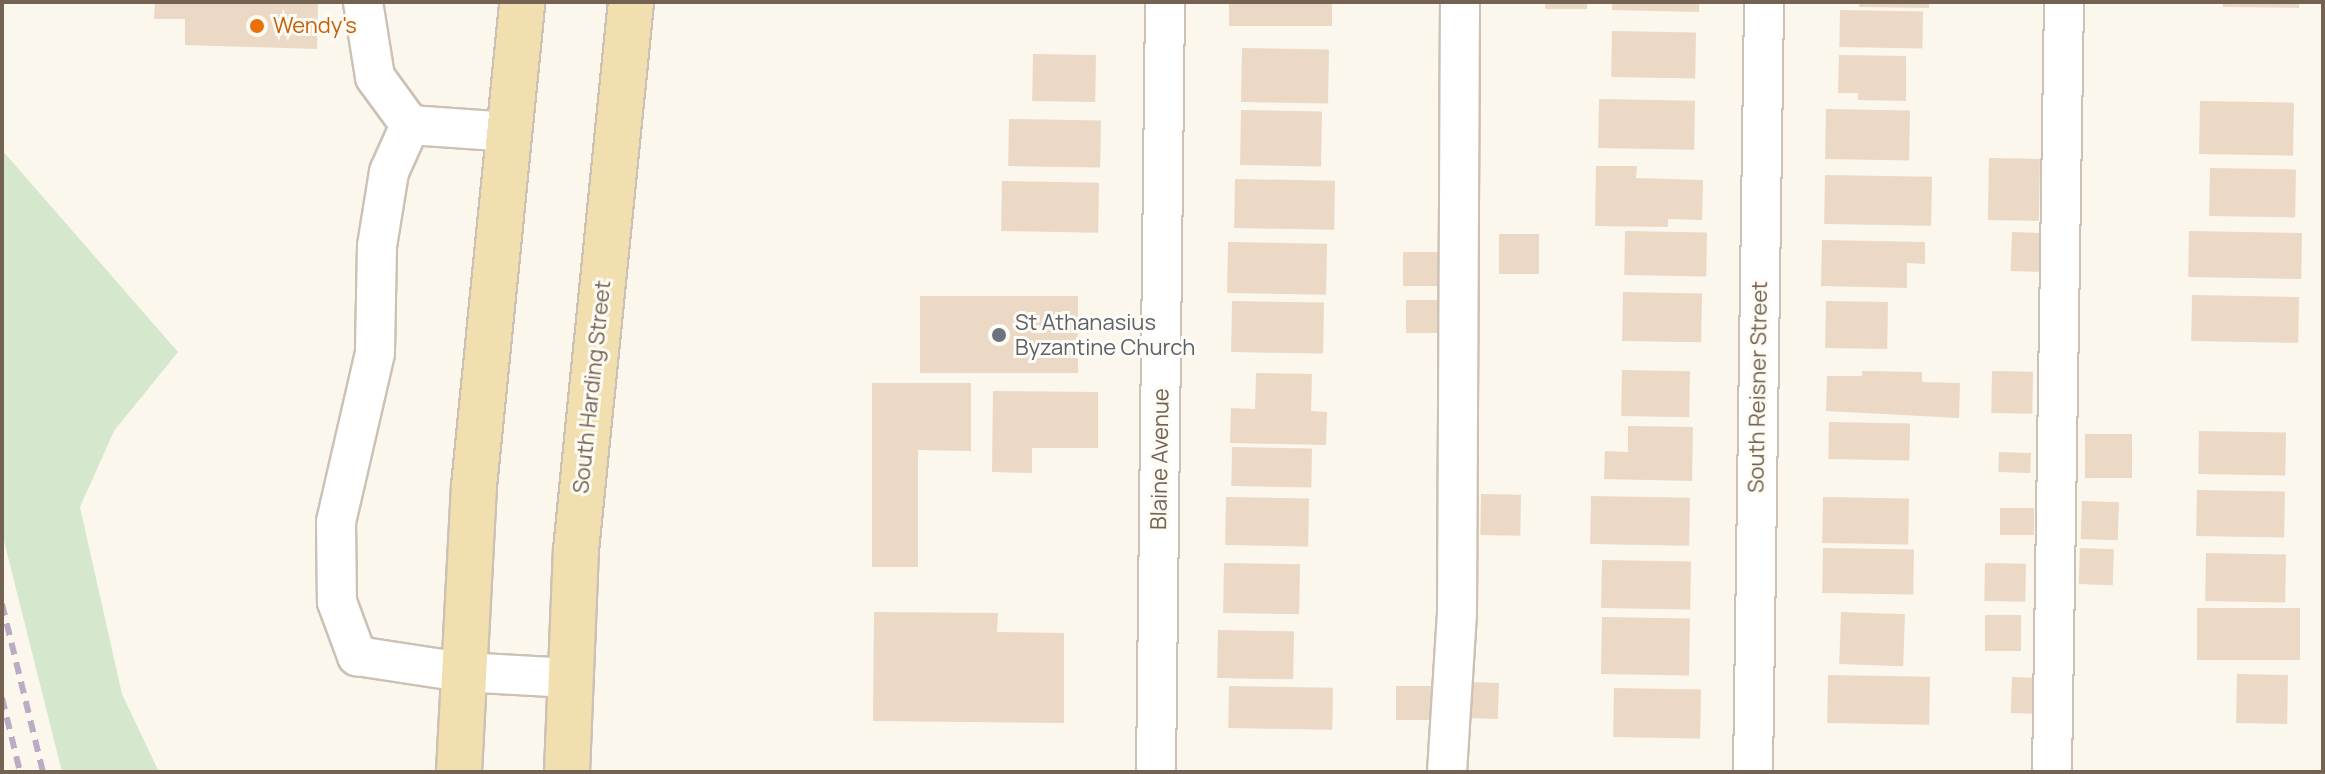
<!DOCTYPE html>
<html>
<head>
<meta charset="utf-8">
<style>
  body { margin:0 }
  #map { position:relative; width:2325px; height:774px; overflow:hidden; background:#fbf7ed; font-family:Manrope,sans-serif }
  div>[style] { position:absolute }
  .green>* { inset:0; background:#d5e8cd }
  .building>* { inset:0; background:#ebd9c6; transform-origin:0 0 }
  .roads { filter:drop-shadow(2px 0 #ccc1b4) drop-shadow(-2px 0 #ccc1b4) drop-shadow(0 2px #ccc1b4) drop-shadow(0 -2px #ccc1b4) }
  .minor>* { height:38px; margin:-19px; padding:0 19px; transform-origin:19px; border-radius:19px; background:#fff }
  .major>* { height:44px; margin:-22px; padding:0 22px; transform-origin:22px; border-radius:22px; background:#f1dfaf }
  .rail>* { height:6px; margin-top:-3px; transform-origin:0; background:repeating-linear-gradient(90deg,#bcabc5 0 12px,transparent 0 20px) }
  .dots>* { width:22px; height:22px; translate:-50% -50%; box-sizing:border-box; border:4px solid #fdfbf4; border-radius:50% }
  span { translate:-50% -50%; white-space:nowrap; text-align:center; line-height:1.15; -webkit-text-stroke:6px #fdfbf4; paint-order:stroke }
  .food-label { font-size:22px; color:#c56008 }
  .left { translate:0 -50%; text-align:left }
  .worship-label { font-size:22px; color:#5b616d }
  .street-label { font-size:22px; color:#746252 }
  .frame { position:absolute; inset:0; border:4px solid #746252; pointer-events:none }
</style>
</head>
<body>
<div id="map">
  <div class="green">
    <i style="clip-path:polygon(2px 150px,178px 352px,114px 431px,80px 507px,122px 694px,159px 772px,62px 772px,2px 533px)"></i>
  </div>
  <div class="building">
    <i style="clip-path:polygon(155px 2px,318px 2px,317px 49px,185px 45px,185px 19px,154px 19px)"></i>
    <i style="left:1229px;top:2px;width:103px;height:24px"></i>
    <i style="left:1545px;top:2px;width:42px;height:7px"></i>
    <i style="clip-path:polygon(1612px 2px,1699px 2px,1699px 12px,1612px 10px)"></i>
    <i style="clip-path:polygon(1860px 2px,1929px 2px,1929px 8px,1859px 7px)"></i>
    <i style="clip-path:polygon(2223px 2px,2299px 2px,2299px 8px,2223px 7px)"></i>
    <i style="left:1840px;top:10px;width:83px;height:37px;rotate:1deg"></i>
    <i style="left:1612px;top:31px;width:84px;height:46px;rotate:1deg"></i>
    <i style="left:1242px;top:48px;width:87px;height:54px;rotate:1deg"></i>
    <i style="left:1033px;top:54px;width:63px;height:47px;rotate:1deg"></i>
    <i style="clip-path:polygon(1839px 55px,1906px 56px,1906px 101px,1858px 100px,1858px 93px,1838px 93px)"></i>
    <i style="left:1599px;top:99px;width:96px;height:49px;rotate:1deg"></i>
    <i style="left:2200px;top:101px;width:94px;height:53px;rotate:1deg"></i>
    <i style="left:1826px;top:109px;width:84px;height:50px;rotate:1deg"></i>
    <i style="left:1241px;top:110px;width:81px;height:55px;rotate:1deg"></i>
    <i style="left:1009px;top:119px;width:92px;height:47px;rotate:1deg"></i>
    <i style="left:1989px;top:158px;width:51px;height:62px;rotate:1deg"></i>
    <i style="clip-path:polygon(1596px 166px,1637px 166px,1636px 178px,1703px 180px,1702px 220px,1668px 219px,1668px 227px,1595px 226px)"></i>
    <i style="left:2210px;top:168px;width:86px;height:48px;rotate:1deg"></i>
    <i style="left:1825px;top:175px;width:107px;height:49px;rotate:1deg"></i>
    <i style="left:1235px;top:179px;width:100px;height:49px;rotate:1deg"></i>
    <i style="left:1002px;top:181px;width:97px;height:50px;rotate:1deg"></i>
    <i style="left:1625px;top:231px;width:82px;height:44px;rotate:1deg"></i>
    <i style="left:2189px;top:231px;width:113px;height:46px;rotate:1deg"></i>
    <i style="left:2012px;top:232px;width:30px;height:39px;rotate:2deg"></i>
    <i style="left:1499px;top:234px;width:40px;height:40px"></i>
    <i style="clip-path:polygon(1822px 240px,1925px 242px,1925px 264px,1907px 263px,1907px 288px,1821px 286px)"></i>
    <i style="left:1228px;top:242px;width:99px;height:51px;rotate:1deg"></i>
    <i style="left:1403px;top:252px;width:41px;height:34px"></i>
    <i style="left:1623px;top:292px;width:79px;height:49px;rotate:1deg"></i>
    <i style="left:2192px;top:295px;width:107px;height:46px;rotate:1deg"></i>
    <i style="left:920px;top:296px;width:158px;height:77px"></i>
    <i style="left:1406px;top:300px;width:38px;height:33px"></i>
    <i style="left:1232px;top:301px;width:92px;height:51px;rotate:1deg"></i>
    <i style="left:1826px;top:301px;width:62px;height:47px;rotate:1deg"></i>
    <i style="left:1622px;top:370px;width:68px;height:46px;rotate:1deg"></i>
    <i style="clip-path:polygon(1862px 371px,1922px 372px,1922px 382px,1960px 383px,1959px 418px,1826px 411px,1827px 376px,1862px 376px)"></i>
    <i style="left:1992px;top:371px;width:41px;height:42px;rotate:1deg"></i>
    <i style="clip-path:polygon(1256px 373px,1312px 374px,1311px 411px,1327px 412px,1326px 445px,1230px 443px,1231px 408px,1255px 409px)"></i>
    <i style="clip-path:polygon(872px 383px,971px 383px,971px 451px,918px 450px,918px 567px,872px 567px)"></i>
    <i style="clip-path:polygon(993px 391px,1098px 392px,1098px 448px,1032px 448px,1032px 473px,992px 472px)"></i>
    <i style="left:1829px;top:422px;width:81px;height:37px;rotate:1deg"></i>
    <i style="clip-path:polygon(1628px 426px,1693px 427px,1692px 481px,1604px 479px,1605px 451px,1628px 452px)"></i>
    <i style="left:2199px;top:431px;width:87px;height:43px;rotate:1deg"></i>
    <i style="left:2085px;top:434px;width:47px;height:44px"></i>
    <i style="left:1232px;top:447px;width:80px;height:39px;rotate:1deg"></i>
    <i style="left:1999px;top:452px;width:32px;height:20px;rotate:2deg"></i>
    <i style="left:2197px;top:490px;width:88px;height:46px;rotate:1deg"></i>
    <i style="left:1481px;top:494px;width:40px;height:41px;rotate:1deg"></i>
    <i style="left:1591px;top:496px;width:99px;height:48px;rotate:1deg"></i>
    <i style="left:1226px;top:497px;width:83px;height:48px;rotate:1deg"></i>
    <i style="left:1823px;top:497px;width:86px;height:46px;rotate:1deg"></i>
    <i style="left:2082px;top:501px;width:37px;height:38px;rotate:2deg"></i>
    <i style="left:2000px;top:508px;width:34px;height:27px"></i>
    <i style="left:1823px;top:548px;width:91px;height:45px;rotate:1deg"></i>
    <i style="left:2080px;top:548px;width:34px;height:36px;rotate:2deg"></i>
    <i style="left:2206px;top:553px;width:80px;height:48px;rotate:1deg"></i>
    <i style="left:1602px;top:560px;width:89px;height:48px;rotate:1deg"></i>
    <i style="left:1224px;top:563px;width:76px;height:50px;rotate:1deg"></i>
    <i style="left:1985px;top:563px;width:41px;height:38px;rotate:1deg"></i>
    <i style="left:2197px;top:608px;width:103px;height:52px"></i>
    <i style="clip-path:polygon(874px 612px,998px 613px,997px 632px,1064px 633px,1064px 723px,873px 721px)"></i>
    <i style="left:1841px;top:612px;width:64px;height:52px;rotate:2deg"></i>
    <i style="left:1985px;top:615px;width:36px;height:36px"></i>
    <i style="left:1602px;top:617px;width:88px;height:57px;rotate:1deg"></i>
    <i style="left:1218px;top:630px;width:76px;height:48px;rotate:1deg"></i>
    <i style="left:2237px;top:674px;width:51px;height:49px;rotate:1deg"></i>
    <i style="left:1828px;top:675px;width:102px;height:48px;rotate:1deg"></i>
    <i style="left:2012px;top:677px;width:36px;height:36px;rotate:2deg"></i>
    <i style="left:1469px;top:682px;width:30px;height:36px;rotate:2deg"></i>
    <i style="left:1229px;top:686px;width:104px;height:42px;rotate:1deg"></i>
    <i style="left:1396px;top:686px;width:38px;height:34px"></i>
    <i style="left:1614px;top:688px;width:87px;height:49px;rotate:1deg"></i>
  </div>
  <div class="roads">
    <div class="minor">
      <i style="left:363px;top:2px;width:76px;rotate:80.9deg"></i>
      <i style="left:375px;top:77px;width:59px;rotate:53.9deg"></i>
      <i style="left:410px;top:125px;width:99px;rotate:4deg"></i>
      <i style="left:410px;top:125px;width:51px;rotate:114.1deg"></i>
      <i style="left:389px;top:172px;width:75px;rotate:99.2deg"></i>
      <i style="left:377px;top:246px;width:107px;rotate:91.1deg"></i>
      <i style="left:375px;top:353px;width:173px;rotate:103deg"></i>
      <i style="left:336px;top:522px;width:80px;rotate:89.3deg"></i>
      <i style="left:337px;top:602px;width:58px;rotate:69.7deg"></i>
      <i style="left:357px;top:656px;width:106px;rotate:8.7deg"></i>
      <i style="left:462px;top:672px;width:108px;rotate:3.2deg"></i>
      <i style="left:1156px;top:772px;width:770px;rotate:-89.33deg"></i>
      <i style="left:1447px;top:772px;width:158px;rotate:-86.4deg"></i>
      <i style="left:1457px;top:614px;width:612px;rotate:-89.72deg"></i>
      <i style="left:1753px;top:772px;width:770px;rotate:-89.18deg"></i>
      <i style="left:2052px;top:772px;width:770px;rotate:-89.11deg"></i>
    </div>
    <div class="major">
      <i style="left:459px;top:772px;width:286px;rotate:-87deg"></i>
      <i style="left:474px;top:486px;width:486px;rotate:-84.3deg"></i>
      <i style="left:567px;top:772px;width:222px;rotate:-87.7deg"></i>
      <i style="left:576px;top:550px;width:551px;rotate:-84.27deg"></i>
    </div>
  </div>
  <div class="rail">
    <i style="left:2px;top:604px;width:173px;rotate:76.3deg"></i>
    <i style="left:2px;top:698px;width:76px;rotate:76.3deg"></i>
  </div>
  <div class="dots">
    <i style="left:257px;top:26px;background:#e8710a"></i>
    <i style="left:999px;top:335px;background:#6b7280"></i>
  </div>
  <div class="food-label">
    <span class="left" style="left:273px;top:26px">Wendy's</span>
  </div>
  <div class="worship-label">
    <span class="left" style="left:1015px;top:335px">St Athanasius<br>Byzantine Church</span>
  </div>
  <div class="street-label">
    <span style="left:592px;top:387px;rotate:-84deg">South Harding Street</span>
    <span style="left:1758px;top:387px;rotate:-89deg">South Reisner Street</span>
    <span style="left:1160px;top:459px;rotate:-89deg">Blaine Avenue</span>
  </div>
  <div class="frame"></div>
</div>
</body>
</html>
